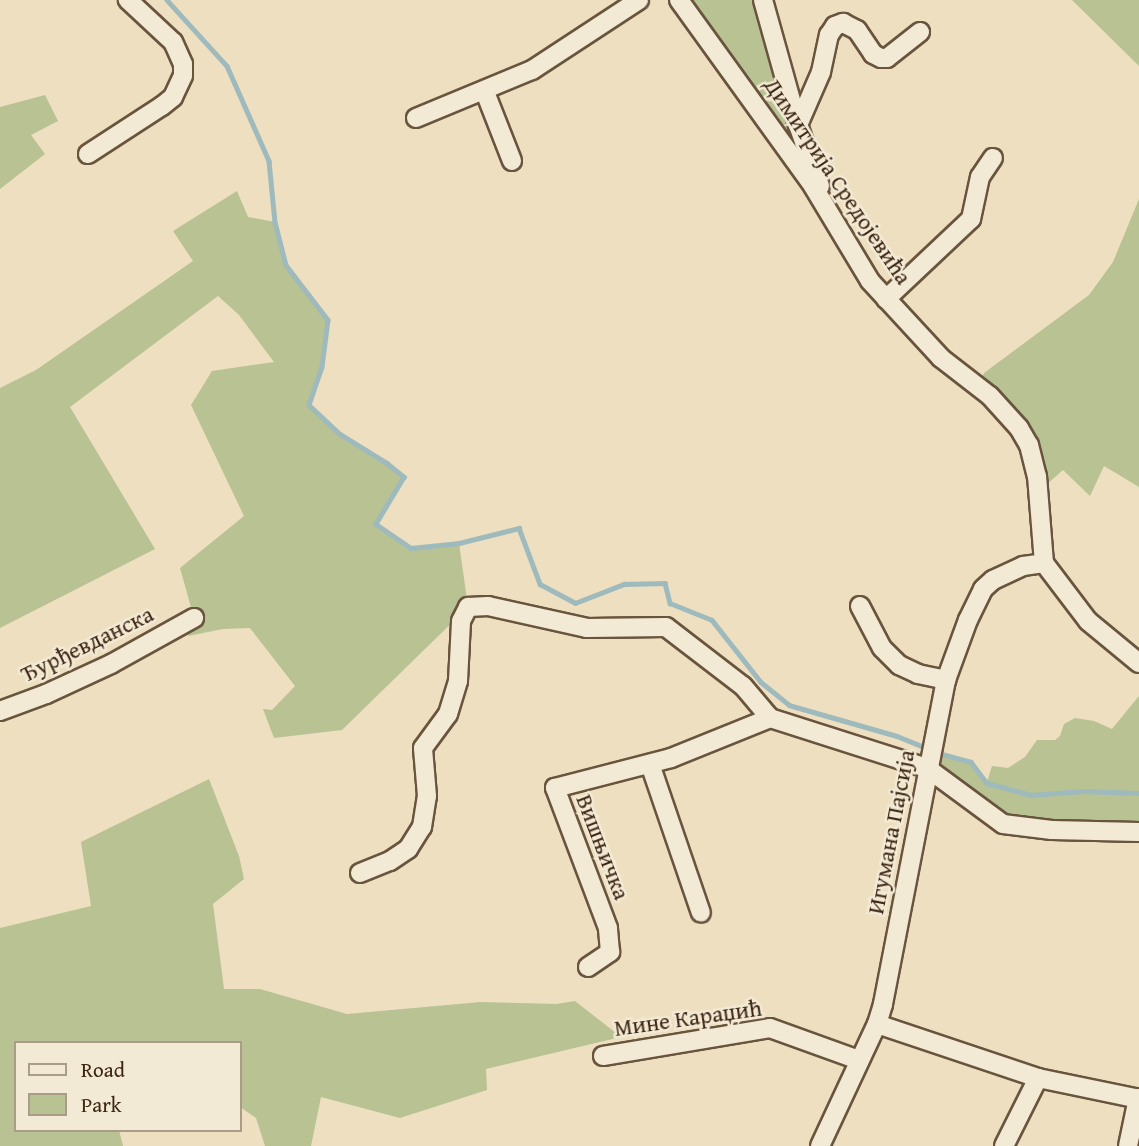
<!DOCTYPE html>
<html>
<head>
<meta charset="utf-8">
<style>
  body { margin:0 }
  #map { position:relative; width:1139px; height:1146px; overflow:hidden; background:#eddfbf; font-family:"Gentium Book Plus",serif }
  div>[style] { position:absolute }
  .green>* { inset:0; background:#b8c292 }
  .stream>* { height:4.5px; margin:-2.25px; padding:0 2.25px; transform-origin:2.25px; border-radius:2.25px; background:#9ebabd }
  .roads { filter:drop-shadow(2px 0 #69543e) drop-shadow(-2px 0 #69543e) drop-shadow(0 2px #69543e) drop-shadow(0 -2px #69543e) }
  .minor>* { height:18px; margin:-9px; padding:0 9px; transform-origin:9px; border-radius:9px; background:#f3ead5 }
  span { translate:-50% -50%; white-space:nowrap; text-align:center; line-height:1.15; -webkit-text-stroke:5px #f3ead5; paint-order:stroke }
  .street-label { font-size:23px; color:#3d2613 }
  .legend { position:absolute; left:14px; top:1041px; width:228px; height:91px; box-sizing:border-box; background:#f3ead5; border:2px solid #aa9c87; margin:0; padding:9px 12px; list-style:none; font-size:21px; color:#3d2613 }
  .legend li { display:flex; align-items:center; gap:14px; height:35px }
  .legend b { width:35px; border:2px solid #aa9c87 }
</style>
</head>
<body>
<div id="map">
  <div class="green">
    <i style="clip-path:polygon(677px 0,763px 0,819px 181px)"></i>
    <i style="clip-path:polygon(1072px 0,1139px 0,1139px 66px)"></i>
    <i style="clip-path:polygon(45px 95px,58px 121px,31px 135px,45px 154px,0 189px,0 107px)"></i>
    <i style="clip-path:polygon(237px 191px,248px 217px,275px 222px,286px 265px,328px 320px,322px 367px,309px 405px,340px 434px,387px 463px,404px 477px,377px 524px,411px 548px,459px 543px,468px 607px,342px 730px,274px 738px,263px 709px,272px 710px,295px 686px,250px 628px,223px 629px,188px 636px,194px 618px,180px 568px,244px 516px,191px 405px,212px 371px,274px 362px,239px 315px,218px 296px,70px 407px,155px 549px,0 628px,0 388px,36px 370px,193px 261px,173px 231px)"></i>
    <i style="clip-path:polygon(1139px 199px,1139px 487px,1104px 466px,1090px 496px,1063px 470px,1039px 491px,1034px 461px,978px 387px,984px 373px,1089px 295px,1113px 262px)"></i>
    <i style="clip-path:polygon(1139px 696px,1139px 832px,1003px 824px,927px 768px,932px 750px,971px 762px,987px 782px,992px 766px,1008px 768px,1025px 757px,1037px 740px,1055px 740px,1060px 736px,1064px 724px,1075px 718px,1094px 721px,1112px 729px)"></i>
    <i style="clip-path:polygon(209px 779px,239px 856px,244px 879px,213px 904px,224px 989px,260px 989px,347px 1014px,481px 1002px,556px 1004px,575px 1001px,621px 1037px,486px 1069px,487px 1090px,400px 1118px,321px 1097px,311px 1146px,265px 1146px,256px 1118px,240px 1107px,240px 1043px,16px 1043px,16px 1130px,119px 1130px,123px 1146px,0 1146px,0 928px,91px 906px,81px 842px)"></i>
  </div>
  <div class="stream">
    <i style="left:167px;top:0;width:89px;rotate:47.7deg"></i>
    <i style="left:227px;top:66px;width:104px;rotate:66.1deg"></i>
    <i style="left:269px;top:161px;width:61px;rotate:84.4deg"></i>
    <i style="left:275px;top:222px;width:44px;rotate:75.7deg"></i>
    <i style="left:286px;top:265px;width:69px;rotate:52.6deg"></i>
    <i style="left:328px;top:320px;width:47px;rotate:97.3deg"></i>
    <i style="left:322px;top:367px;width:40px;rotate:108.9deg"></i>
    <i style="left:309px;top:405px;width:42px;rotate:43.1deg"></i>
    <i style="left:340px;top:434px;width:55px;rotate:31.7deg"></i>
    <i style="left:387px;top:463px;width:22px;rotate:39deg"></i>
    <i style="left:404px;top:477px;width:55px;rotate:120.8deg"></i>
    <i style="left:376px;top:524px;width:42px;rotate:34.4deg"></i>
    <i style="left:411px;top:548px;width:48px;rotate:-5.9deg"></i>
    <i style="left:459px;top:543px;width:62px;rotate:-14deg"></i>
    <i style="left:519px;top:528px;width:60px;rotate:69.4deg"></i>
    <i style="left:540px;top:584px;width:40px;rotate:28deg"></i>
    <i style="left:575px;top:603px;width:53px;rotate:-21.2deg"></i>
    <i style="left:624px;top:584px;width:41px;rotate:-1.4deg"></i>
    <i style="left:665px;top:583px;width:21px;rotate:76deg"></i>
    <i style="left:670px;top:603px;width:45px;rotate:22deg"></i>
    <i style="left:712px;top:620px;width:79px;rotate:51.7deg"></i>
    <i style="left:761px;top:682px;width:36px;rotate:39deg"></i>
    <i style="left:789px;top:705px;width:112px;rotate:16deg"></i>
    <i style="left:897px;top:736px;width:32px;rotate:22deg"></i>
    <i style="left:938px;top:753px;width:34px;rotate:15deg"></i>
    <i style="left:971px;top:762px;width:26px;rotate:53deg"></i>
    <i style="left:987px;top:783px;width:46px;rotate:15.3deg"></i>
    <i style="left:1031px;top:795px;width:51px;rotate:-4.5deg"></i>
    <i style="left:1082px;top:791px;width:57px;rotate:2deg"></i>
  </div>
  <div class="roads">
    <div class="minor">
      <i style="left:679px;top:0;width:229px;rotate:54.2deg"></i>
      <i style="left:813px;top:186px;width:111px;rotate:59deg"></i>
      <i style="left:870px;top:281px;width:105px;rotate:47.3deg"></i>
      <i style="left:941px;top:358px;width:62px;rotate:37.8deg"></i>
      <i style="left:990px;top:396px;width:43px;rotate:47.8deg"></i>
      <i style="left:1019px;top:428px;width:20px;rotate:60deg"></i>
      <i style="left:1029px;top:445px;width:32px;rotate:76deg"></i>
      <i style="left:1037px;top:476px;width:87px;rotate:85.4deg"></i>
      <i style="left:763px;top:0;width:130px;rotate:74.4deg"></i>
      <i style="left:798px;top:125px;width:65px;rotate:70.2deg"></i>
      <i style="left:485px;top:92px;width:74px;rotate:68.6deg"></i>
      <i style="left:416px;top:118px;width:126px;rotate:-22.5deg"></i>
      <i style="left:532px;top:70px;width:128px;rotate:-33.2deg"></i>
      <i style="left:798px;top:125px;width:58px;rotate:-66.5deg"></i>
      <i style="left:821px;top:72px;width:38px;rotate:-78deg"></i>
      <i style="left:829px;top:35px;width:11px;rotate:-56deg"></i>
      <i style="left:835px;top:26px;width:9px;rotate:-21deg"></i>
      <i style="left:843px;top:23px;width:16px;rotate:27deg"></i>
      <i style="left:857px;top:30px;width:29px;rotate:56deg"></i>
      <i style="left:873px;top:54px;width:9px;rotate:27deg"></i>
      <i style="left:881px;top:58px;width:6px"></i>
      <i style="left:887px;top:58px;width:42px;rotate:-38.2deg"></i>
      <i style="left:88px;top:154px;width:88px;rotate:-33deg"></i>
      <i style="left:162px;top:106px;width:14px;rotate:-39deg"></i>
      <i style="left:173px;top:97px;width:23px;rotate:-65deg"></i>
      <i style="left:183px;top:76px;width:12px;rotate:-90deg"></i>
      <i style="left:183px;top:64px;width:24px;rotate:-114deg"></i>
      <i style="left:173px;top:42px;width:62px;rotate:-137deg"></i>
      <i style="left:886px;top:299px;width:117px;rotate:-43.3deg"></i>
      <i style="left:971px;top:219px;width:43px;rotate:-77.9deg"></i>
      <i style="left:980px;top:177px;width:23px;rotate:-56deg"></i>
      <i style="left:1044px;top:563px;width:73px;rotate:52.8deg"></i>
      <i style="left:1088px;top:621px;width:66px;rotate:39.5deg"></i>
      <i style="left:860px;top:606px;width:47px;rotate:62.4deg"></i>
      <i style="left:882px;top:648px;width:24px;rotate:45deg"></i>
      <i style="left:899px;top:665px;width:21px;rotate:25deg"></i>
      <i style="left:918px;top:674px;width:29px;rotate:12deg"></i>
      <i style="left:0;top:711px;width:49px;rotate:-20.3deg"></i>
      <i style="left:46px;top:694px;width:72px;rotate:-24.8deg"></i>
      <i style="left:111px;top:664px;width:95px;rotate:-29deg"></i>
      <i style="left:650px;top:764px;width:157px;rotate:71.1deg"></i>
      <i style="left:360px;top:873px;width:32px;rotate:-22deg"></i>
      <i style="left:390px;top:861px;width:22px;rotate:-34deg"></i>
      <i style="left:408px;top:849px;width:26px;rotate:-58deg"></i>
      <i style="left:422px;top:827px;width:31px;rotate:-81deg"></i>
      <i style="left:427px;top:796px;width:48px;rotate:-94.8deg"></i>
      <i style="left:423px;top:748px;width:42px;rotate:-53.7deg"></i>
      <i style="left:448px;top:714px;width:34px;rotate:-73deg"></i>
      <i style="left:458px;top:681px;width:60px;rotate:-87.1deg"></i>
      <i style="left:461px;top:621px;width:16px;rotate:-63deg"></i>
      <i style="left:468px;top:607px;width:20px;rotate:-3deg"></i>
      <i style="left:488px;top:606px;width:101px;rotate:12.5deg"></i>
      <i style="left:587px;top:628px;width:79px;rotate:-0.7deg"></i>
      <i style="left:666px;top:627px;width:97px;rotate:37.5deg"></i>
      <i style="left:743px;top:686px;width:42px;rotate:49.8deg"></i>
      <i style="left:770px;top:718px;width:165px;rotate:17.7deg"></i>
      <i style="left:927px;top:768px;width:94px;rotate:36.4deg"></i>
      <i style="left:1003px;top:824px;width:49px;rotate:7deg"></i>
      <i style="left:1052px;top:830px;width:87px;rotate:1.3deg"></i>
      <i style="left:588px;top:967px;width:27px;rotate:-34deg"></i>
      <i style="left:610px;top:952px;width:24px;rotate:-95deg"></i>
      <i style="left:608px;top:928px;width:150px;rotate:-110.7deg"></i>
      <i style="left:555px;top:788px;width:120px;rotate:-14.5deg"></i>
      <i style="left:671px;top:758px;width:107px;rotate:-22deg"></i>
      <i style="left:877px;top:1024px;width:170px;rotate:18.5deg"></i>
      <i style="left:1038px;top:1078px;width:103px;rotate:11.7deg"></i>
      <i style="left:603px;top:1056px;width:169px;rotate:-9.5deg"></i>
      <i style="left:770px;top:1028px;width:95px;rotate:19.8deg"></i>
      <i style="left:820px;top:1146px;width:135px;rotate:-65deg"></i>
      <i style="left:877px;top:1024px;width:21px;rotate:-73deg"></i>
      <i style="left:883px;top:1004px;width:330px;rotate:-79deg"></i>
      <i style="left:946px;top:680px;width:64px;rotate:-69.9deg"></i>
      <i style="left:968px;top:620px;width:34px;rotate:-64deg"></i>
      <i style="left:983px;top:589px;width:13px;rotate:-42deg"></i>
      <i style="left:993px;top:580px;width:33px;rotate:-25deg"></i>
      <i style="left:1023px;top:566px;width:21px;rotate:-8deg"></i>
      <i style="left:1004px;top:1146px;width:76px;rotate:-63.4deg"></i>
      <i style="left:1128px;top:1146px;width:49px;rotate:-78.2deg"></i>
    </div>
  </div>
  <div class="street-label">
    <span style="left:838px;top:181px;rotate:56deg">Димитрија Средојевића</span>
    <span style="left:87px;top:644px;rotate:-26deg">Ђурђевданска</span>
    <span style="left:891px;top:832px;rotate:-79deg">Игумана Пајсија</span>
    <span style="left:603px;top:847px;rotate:69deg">Вишњичка</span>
    <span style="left:688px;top:1018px;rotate:-8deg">Мине Караџић</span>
  </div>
  <ul class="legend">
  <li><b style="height:9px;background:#f3ead5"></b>Road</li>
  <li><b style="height:19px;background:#b8c292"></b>Park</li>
  </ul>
</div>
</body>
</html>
